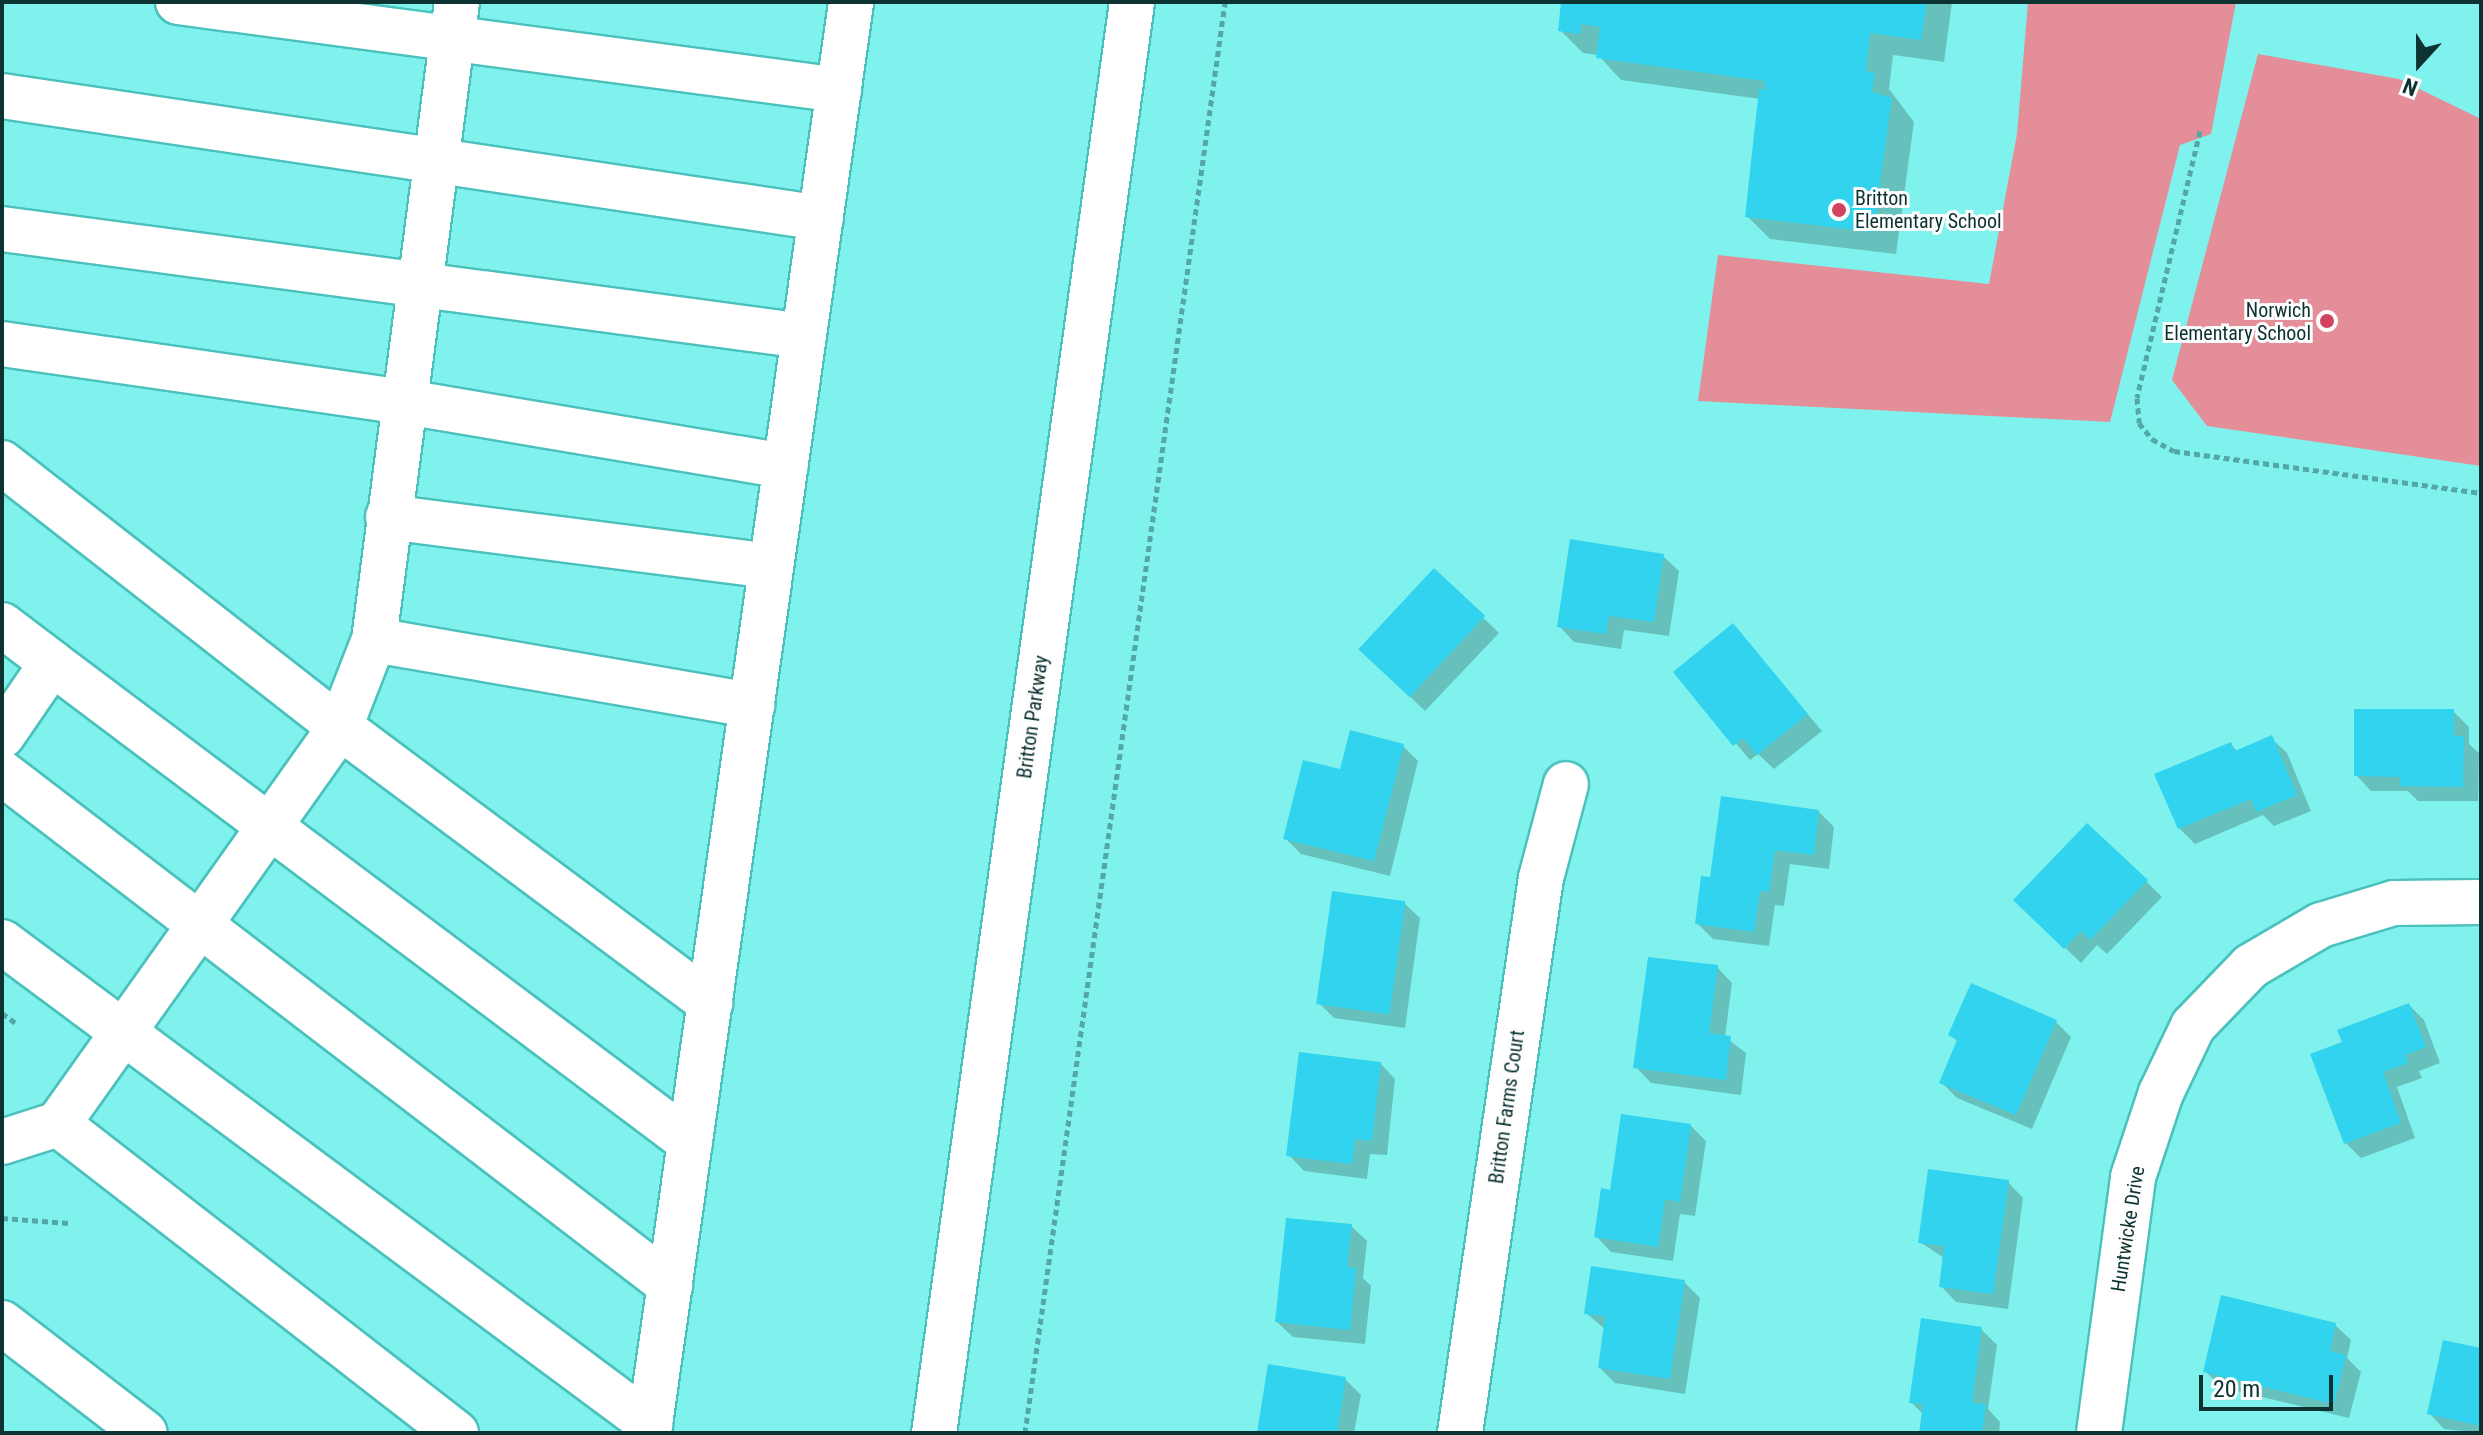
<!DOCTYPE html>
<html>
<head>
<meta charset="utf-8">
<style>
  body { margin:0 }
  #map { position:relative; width:2483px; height:1435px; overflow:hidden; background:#80f2ed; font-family:"Roboto Condensed",sans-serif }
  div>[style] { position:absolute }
  .green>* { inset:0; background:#e48e99 }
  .shadow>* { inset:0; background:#0003 }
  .building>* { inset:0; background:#32d3ee; transform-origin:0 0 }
  .path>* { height:5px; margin-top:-2.5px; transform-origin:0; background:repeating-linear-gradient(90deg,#53a8a5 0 6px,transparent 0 10px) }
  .roads { filter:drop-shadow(2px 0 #4bc1bd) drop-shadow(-2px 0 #4bc1bd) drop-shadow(0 2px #4bc1bd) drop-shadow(0 -2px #4bc1bd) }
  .minor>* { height:44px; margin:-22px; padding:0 22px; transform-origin:22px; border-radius:22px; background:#fff }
  .major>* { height:44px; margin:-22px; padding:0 22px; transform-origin:22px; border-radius:22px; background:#fff }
  .dots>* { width:22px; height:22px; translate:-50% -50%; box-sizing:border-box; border:4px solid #fdfdfd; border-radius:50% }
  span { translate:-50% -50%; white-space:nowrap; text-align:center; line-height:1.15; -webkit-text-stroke:6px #fdfdfd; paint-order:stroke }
  .poi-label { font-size:20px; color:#0c3231 }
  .left { translate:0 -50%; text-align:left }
  .right { translate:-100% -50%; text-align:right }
  .street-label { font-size:20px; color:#0c3231 }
  .frame { position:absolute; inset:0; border:4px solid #0c3231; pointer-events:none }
  .north { position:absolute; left:2379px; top:24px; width:80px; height:80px; -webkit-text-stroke:6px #fdfdfd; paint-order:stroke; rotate:201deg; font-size:22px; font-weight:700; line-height:32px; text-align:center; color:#0c3231 }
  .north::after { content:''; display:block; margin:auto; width:28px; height:36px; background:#0c3231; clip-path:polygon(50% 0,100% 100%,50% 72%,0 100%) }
  .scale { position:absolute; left:2199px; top:1375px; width:134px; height:36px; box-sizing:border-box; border:4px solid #0c3231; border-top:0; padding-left:10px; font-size:24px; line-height:28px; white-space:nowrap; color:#0c3231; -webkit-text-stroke:6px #fdfdfd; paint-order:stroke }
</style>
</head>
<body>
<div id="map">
  <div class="green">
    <i style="clip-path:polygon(2028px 2px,2236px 2px,2211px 134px,2180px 145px,2110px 422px,1698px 401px,1718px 255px,1989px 284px,2017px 134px)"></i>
    <i style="clip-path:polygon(2258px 54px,2399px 79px,2481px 119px,2481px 466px,2207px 426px,2172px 380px)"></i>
  </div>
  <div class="shadow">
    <i style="clip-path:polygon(1563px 2px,1952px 2px,1944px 62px,1893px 55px,1889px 89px,1914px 122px,1896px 254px,1770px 239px,1747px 216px,1760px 99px,1621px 80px,1598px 55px,1583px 53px,1560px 30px)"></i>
    <i style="clip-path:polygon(1663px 556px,1679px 571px,1669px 636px,1624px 630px,1621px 649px,1574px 642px,1559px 626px)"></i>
    <i style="clip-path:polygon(1435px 571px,1499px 633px,1425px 711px,1376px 664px)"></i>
    <i style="clip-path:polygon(1733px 626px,1822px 731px,1774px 769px,1758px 754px,1750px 760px,1676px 673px)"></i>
    <i style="clip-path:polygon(2453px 711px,2469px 727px,2469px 744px,2479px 753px,2478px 801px,2418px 801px,2408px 791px,2371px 791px,2356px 775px)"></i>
    <i style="clip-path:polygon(2271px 738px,2287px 753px,2311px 811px,2274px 826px,2263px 815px,2195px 844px,2179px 828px,2230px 744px,2238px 752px)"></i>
    <i style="clip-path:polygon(1403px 746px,1418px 761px,1390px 876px,1301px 854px,1285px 838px,1342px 771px)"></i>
    <i style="clip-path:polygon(1818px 811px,1834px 827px,1829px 869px,1790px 864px,1784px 906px,1775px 905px,1769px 946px,1713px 939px,1697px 923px,1712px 880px)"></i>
    <i style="clip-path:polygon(2146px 881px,2162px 897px,2107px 954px,2097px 945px,2081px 963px,2016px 900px)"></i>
    <i style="clip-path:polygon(1404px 903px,1420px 918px,1405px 1028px,1334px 1018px,1319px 1003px)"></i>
    <i style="clip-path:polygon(1717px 967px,1732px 983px,1725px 1037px,1746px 1053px,1741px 1095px,1651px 1083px,1636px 1067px)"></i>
    <i style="clip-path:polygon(2409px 1005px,2424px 1020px,2440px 1063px,2419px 1071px,2422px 1078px,2397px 1087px,2415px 1138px,2361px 1158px,2346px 1143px,2344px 1043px)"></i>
    <i style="clip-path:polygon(2056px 1022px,2071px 1037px,2032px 1129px,1957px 1098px,1941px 1082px,1958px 1042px,1951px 1035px)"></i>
    <i style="clip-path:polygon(1380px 1063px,1395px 1079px,1387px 1155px,1370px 1154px,1367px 1179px,1304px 1171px,1289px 1155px)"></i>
    <i style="clip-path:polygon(1691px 1126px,1706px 1141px,1695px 1216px,1680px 1214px,1673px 1261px,1611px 1252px,1596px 1236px,1612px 1193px)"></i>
    <i style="clip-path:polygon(2008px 1182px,2023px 1198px,2008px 1309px,1956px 1302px,1941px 1286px,1944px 1258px,1920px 1242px)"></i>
    <i style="clip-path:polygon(1351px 1226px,1367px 1241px,1363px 1278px,1371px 1286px,1365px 1344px,1293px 1337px,1277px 1322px)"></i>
    <i style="clip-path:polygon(1684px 1282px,1700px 1298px,1685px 1394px,1615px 1383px,1600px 1368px,1605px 1329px,1586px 1313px)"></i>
    <i style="clip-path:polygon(2335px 1325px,2351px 1340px,2347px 1358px,2361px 1372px,2349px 1418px,2221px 1387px,2205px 1371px)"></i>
    <i style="clip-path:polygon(1981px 1329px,1997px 1345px,1988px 1409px,2000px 1422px,1999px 1433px,1921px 1433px,1924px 1415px,1911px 1402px)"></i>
    <i style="clip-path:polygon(2481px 1350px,2481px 1433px,2444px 1429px,2429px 1413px)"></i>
    <i style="clip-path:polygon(1345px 1379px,1361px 1395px,1354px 1433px,1259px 1433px)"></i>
  </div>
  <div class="building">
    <i style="clip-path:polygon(1561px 2px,1927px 2px,1921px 40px,1870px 33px,1866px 71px,1875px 73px,1872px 92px,1892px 98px,1873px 232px,1745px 217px,1759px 89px,1765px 90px,1765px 81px,1596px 58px,1600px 27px,1581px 24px,1580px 34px,1558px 31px)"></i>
    <i style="clip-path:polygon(1570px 539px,1664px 554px,1654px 622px,1609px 616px,1606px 634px,1557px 627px)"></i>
    <i style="left:1434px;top:568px;width:70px;height:111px;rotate:43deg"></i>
    <i style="clip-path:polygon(1733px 623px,1808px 714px,1757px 755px,1743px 738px,1733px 746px,1673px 672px)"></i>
    <i style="clip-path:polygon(2354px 709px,2454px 709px,2454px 736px,2464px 736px,2463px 787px,2400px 786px,2400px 777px,2354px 776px)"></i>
    <i style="clip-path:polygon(1350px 730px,1404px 744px,1374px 861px,1283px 839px,1303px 760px,1340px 769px)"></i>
    <i style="clip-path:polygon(2272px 735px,2297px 795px,2256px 812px,2251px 799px,2178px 829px,2154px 774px,2231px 742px,2235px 751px)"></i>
    <i style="clip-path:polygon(1721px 796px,1819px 810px,1814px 855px,1775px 850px,1769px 892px,1760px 891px,1754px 932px,1695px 924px,1701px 876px,1710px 877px)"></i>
    <i style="clip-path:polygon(2087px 823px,2148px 880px,2090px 940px,2081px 931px,2064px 949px,2013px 900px)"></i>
    <i style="left:1332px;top:891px;width:74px;height:114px;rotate:8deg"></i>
    <i style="clip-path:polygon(1648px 957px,1718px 965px,1709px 1033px,1731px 1036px,1726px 1080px,1633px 1068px)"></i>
    <i style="clip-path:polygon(1971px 983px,2057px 1020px,2016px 1115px,1939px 1083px,1957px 1040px,1948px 1035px)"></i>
    <i style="clip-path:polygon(2409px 1003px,2426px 1047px,2405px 1055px,2408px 1063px,2383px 1072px,2401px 1123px,2344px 1144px,2310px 1054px,2342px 1042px,2337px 1030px)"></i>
    <i style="clip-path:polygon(1299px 1052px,1381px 1062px,1372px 1141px,1355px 1139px,1352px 1164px,1286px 1156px)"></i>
    <i style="clip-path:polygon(1621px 1114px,1691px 1124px,1680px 1202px,1665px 1199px,1658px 1247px,1594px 1237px,1601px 1188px,1610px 1190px)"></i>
    <i style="clip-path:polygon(1928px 1169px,2009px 1180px,1993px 1294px,1939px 1287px,1944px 1246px,1918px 1243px)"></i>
    <i style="clip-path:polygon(1286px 1218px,1352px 1224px,1347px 1267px,1356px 1268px,1350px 1330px,1275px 1322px)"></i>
    <i style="clip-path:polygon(1591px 1266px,1685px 1280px,1670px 1379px,1598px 1368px,1605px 1316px,1584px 1314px)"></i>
    <i style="clip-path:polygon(2221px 1295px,2336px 1323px,2330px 1351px,2346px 1355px,2334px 1404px,2203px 1372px)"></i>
    <i style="clip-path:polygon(1921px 1318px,1982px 1327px,1972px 1403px,1986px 1404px,1982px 1433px,1919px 1433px,1923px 1404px,1909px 1403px)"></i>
    <i style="clip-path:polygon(2443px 1340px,2481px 1348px,2481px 1426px,2427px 1414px)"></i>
    <i style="clip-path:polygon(1268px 1364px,1346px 1377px,1337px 1433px,1257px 1433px)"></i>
  </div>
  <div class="path">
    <i style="left:2200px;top:131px;width:274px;rotate:103.3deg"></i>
    <i style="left:2137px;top:398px;width:25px;rotate:85deg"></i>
    <i style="left:2139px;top:423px;width:21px;rotate:51deg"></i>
    <i style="left:2152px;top:439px;width:25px;rotate:29deg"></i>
    <i style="left:2174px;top:451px;width:310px;rotate:7.8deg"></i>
    <i style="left:2px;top:1013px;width:19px;rotate:36deg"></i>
    <i style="left:2px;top:1218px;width:67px;rotate:4.3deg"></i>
    <i style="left:1025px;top:1433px;width:1445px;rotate:-82.04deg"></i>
  </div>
  <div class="roads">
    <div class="minor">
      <i style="left:178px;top:2px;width:667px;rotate:7.58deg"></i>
      <i style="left:2px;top:96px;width:828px;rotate:8.47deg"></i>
      <i style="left:2px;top:229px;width:809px;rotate:7.6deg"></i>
      <i style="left:2px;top:344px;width:408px;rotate:8.2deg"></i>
      <i style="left:406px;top:402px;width:385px;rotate:9.6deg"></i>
      <i style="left:2px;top:463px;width:429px;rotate:38deg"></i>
      <i style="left:340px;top:727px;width:462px;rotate:36.7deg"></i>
      <i style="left:388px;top:517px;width:386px;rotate:7.3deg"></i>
      <i style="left:2px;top:625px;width:63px;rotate:37.2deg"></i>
      <i style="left:52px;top:663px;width:88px;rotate:124.4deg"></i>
      <i style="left:374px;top:640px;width:384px;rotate:9.8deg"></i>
      <i style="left:52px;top:663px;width:798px;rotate:36.9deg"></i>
      <i style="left:2px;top:773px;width:842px;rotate:37.47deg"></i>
      <i style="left:2px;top:942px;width:808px;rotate:36.64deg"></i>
      <i style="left:58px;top:1124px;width:504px;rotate:37.83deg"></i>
      <i style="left:2px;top:1142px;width:59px;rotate:-17.8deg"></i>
      <i style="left:58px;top:1124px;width:487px;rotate:-54.6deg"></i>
      <i style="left:340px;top:727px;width:93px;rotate:-68.7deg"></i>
      <i style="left:374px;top:640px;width:643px;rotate:-82.59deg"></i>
      <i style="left:2px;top:1323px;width:180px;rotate:37.6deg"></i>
      <i style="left:644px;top:1433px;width:11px;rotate:-56deg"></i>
      <i style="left:650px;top:1424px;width:1436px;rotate:-81.95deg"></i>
      <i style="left:1460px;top:1433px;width:561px;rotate:-81.7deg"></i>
      <i style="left:1541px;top:878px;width:97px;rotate:-75.1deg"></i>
      <i style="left:2099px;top:1433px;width:258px;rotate:-82.4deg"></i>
      <i style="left:2133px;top:1177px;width:89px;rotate:-71.6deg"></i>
      <i style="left:2161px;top:1093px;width:74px;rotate:-64.5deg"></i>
      <i style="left:2193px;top:1026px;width:83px;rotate:-46deg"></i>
      <i style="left:2251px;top:966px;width:81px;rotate:-30.4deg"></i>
      <i style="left:2321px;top:925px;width:76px;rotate:-16.8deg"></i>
      <i style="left:2394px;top:903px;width:87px;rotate:-0.7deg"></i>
    </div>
    <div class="major">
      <i style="left:934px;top:1433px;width:1445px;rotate:-82.12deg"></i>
    </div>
  </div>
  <div class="dots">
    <i style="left:1839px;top:210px;background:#d24261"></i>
    <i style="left:2327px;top:321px;background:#d24261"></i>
  </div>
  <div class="poi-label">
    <span class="left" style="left:1855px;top:210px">Britton<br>Elementary School</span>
    <span class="right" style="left:2311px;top:322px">Norwich<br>Elementary School</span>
  </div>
  <div class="street-label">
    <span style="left:1033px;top:717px;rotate:-82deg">Britton Parkway</span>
    <span style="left:1507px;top:1107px;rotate:-82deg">Britton Farms Court</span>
    <span style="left:2128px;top:1229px;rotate:-81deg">Huntwicke Drive</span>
  </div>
  <div class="frame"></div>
  <div class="north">N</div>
  <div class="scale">20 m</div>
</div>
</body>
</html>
